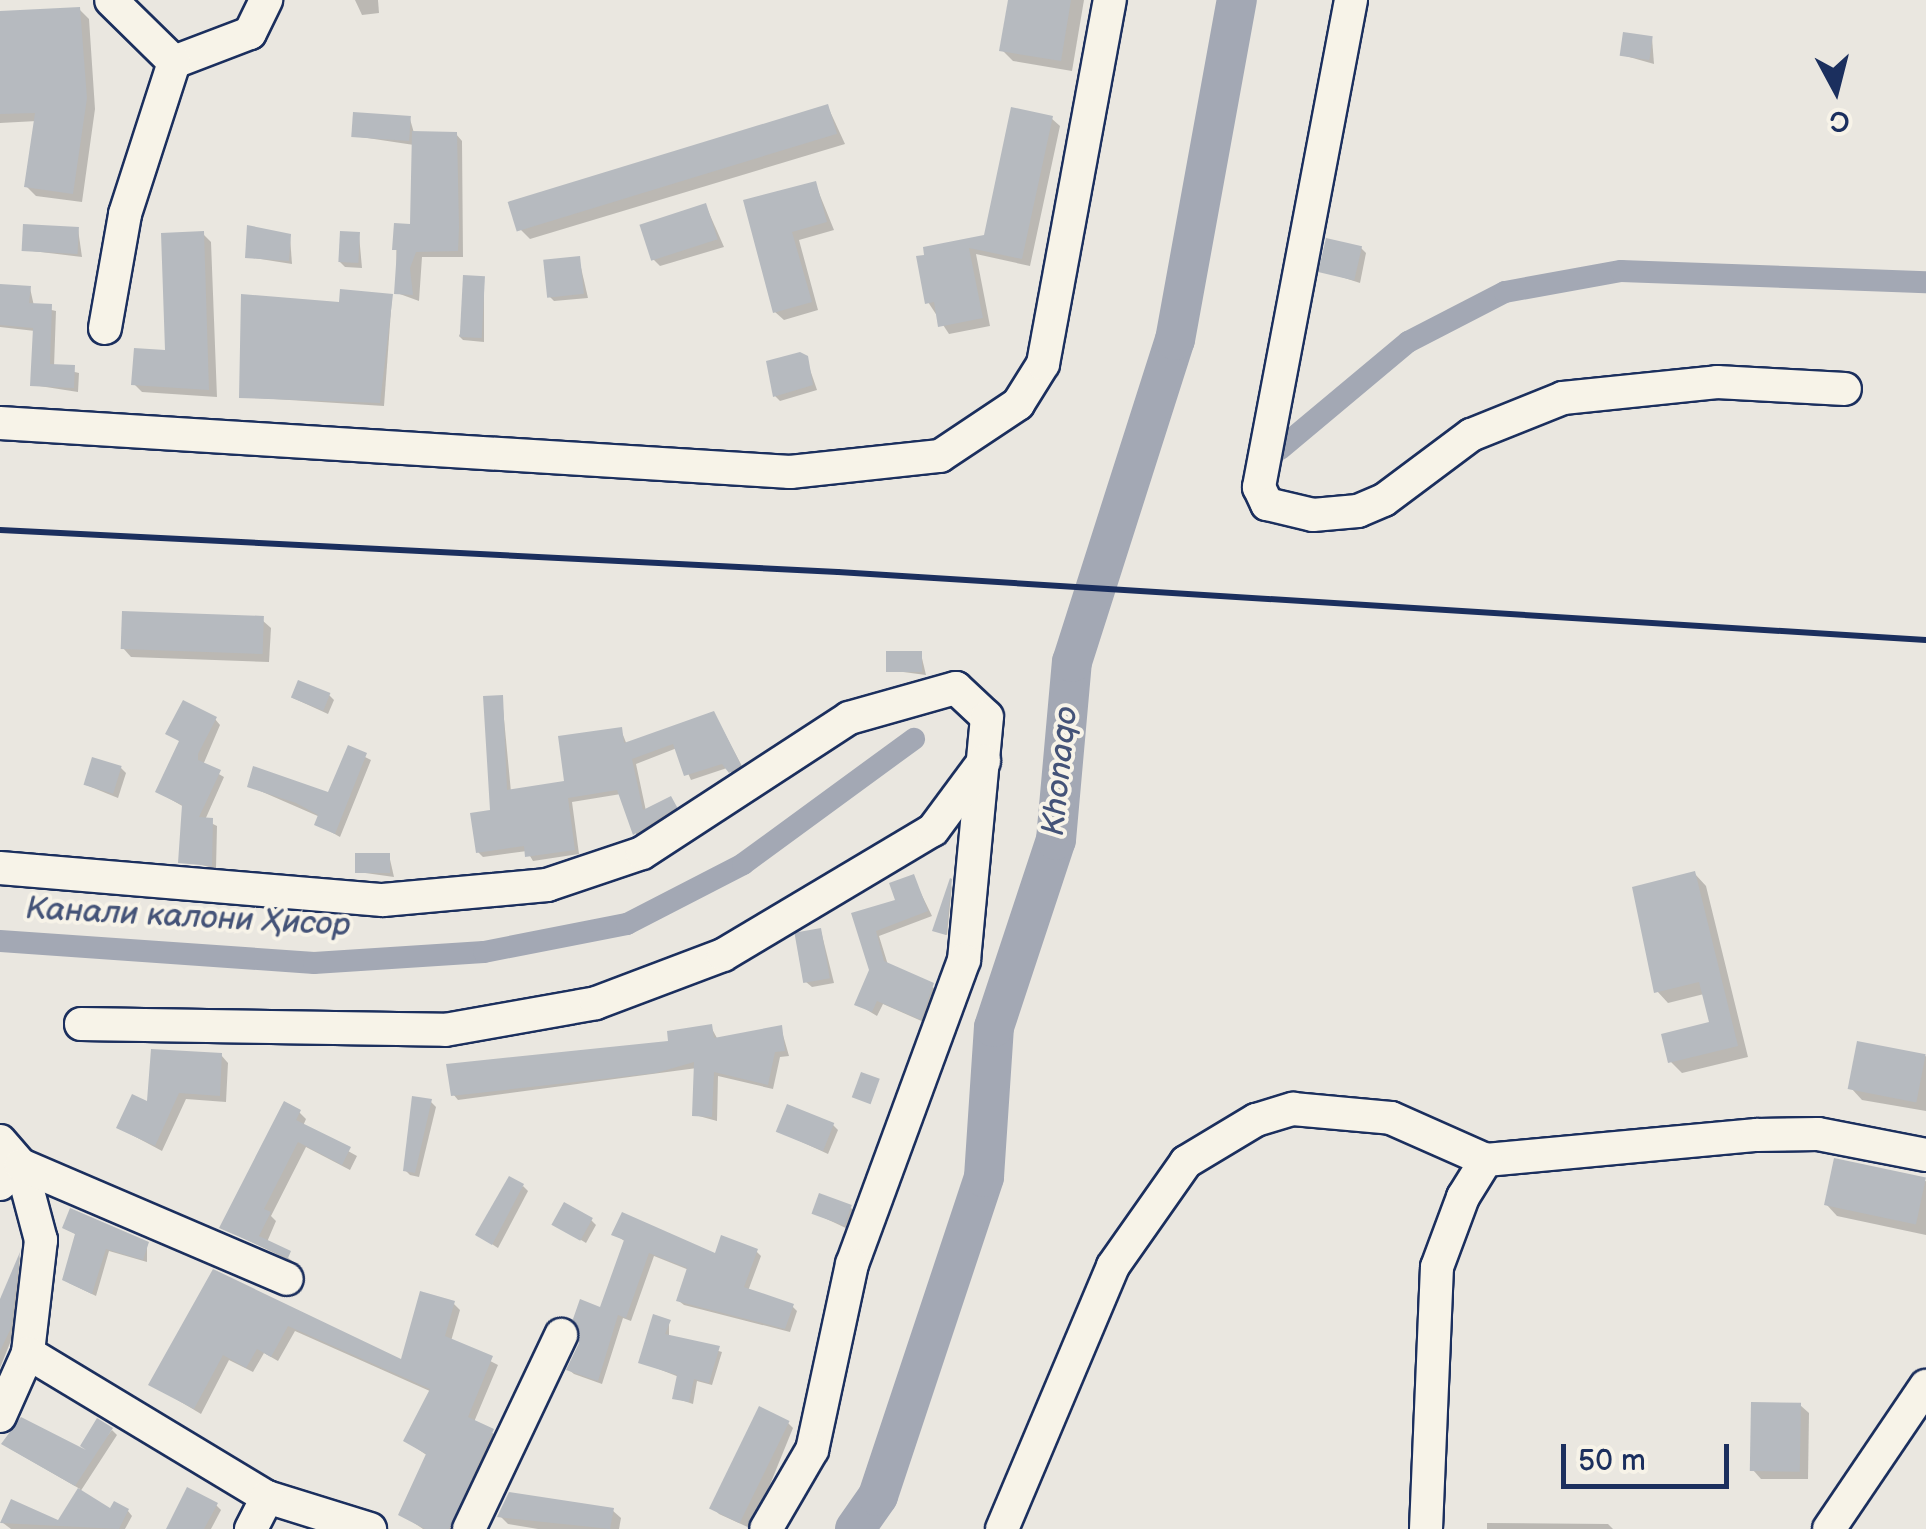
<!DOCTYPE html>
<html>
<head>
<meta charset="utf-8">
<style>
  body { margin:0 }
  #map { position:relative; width:1926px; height:1529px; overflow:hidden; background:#eae7e0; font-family:"Balsamiq Sans",sans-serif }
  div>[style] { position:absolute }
  .shadow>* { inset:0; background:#0003 }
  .canal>* { height:22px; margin:-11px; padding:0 11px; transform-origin:11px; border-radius:11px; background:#a3a8b4 }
  .river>* { height:40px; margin:-20px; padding:0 20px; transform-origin:20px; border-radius:20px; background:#a3a8b4 }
  .building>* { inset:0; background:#b6babf; transform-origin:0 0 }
  .roads { filter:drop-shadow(2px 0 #1b2f5e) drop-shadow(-2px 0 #1b2f5e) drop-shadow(0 2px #1b2f5e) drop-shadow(0 -2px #1b2f5e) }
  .minor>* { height:32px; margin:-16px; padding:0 16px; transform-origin:16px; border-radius:16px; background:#f7f3e8 }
  .rail>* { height:6px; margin:-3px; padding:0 3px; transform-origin:3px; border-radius:3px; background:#1b2f5e }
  span { translate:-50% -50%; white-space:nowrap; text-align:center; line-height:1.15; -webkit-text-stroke:8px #f7f3e8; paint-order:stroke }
  .water-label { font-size:32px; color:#445378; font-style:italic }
  .north { position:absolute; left:1786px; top:40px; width:100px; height:100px; -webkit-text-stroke:8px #f7f3e8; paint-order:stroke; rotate:173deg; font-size:28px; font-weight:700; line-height:40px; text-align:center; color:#1b2f5e }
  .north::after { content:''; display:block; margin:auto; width:35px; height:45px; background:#1b2f5e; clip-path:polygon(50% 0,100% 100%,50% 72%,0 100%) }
  .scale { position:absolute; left:1561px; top:1444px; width:168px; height:45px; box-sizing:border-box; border:5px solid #1b2f5e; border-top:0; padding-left:12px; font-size:30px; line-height:35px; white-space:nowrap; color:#1b2f5e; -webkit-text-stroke:8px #f7f3e8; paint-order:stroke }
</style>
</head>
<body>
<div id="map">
  <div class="shadow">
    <i style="clip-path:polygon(355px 0,378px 0,379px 13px,362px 15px)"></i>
    <i style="clip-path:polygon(1011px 0,1084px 0,1072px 71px,1013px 61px,1002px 50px)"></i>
    <i style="clip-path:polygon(79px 9px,89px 19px,95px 109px,82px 202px,36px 196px,27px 187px,37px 121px,0 123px,0 13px)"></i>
    <i style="clip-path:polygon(1652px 38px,1654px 64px,1622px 55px)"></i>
    <i style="clip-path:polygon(828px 107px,845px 144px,530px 239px,519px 228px)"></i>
    <i style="clip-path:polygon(1051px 118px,1060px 126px,1030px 266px,976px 254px,990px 326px,949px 334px,928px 302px,919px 258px,986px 238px)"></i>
    <i style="clip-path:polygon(410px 119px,414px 133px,456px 134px,462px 141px,463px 257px,422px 257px,419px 301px,397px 293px,396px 225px,413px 226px,414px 145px,354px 136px)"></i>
    <i style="clip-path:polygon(815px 183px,834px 230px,799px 240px,818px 310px,784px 320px,775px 312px,746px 202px)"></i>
    <i style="clip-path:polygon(706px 206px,724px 247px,660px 266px,652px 258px)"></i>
    <i style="clip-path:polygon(78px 229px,82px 257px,24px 250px)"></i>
    <i style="clip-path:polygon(203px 234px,211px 242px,217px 397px,142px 392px,134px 384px,168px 352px)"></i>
    <i style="clip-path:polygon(359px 235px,362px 268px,345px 267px,340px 262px)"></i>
    <i style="clip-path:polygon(290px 237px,292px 264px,247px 257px)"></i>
    <i style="clip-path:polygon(1361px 248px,1366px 253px,1360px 283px,1323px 271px)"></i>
    <i style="clip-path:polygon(579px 259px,588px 298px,554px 301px,549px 296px)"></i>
    <i style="clip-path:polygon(484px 279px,484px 342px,463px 340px,459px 336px)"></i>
    <i style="clip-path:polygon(0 286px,30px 288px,34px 306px,56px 311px,54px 367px,79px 373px,78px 392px,33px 385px,35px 331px,0 327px)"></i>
    <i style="clip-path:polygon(392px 297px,384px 406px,241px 397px)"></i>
    <i style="clip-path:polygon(806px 358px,817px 390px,780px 401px,775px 396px)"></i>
    <i style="clip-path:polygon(262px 620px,271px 628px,269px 662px,131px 657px,123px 648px)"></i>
    <i style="clip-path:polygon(921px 654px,926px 675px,888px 670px)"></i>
    <i style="clip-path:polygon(329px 695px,334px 700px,328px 714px,293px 698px)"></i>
    <i style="clip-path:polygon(502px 698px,511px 792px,567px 783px,621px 730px,627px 745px,714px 713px,744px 770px,736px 776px,727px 768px,691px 780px,677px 748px,636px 764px,646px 811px,671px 799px,680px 812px,638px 839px,621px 794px,572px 802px,579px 854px,533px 861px,527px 851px,483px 857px,478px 852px,493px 812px)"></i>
    <i style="clip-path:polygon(215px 719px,220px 725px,203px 765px,224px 777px,205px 820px,217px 826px,216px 869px,181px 859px,184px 807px,158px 792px,181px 742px,168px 733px)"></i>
    <i style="clip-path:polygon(349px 749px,371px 760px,340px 837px,317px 824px,320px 817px,249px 786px,329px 795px)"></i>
    <i style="clip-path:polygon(121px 768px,126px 773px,118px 798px,86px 785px)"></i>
    <i style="clip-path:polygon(389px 855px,394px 877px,358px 872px)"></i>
    <i style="clip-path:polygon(1695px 874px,1706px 886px,1748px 1057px,1682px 1073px,1671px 1062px,1712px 1024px,1704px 994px,1668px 1003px,1657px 991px)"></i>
    <i style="clip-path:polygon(913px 877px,932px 916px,879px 936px,888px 965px,938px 990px,926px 1023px,883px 1004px,877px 1016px,857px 1004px,872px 971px,854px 915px,899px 902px)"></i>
    <i style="clip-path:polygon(952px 885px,947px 935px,935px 930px)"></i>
    <i style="clip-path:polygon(821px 931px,834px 983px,812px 987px,806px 982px)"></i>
    <i style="clip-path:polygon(711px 1027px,718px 1040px,781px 1028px,789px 1056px,780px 1057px,773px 1089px,718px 1076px,717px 1121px,695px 1115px,697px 1068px,458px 1100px,453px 1094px,671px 1044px)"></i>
    <i style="clip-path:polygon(221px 1055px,228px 1063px,226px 1102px,186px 1099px,162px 1151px,119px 1128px)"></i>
    <i style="clip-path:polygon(1926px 1056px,1926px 1111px,1862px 1100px,1851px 1088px)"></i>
    <i style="clip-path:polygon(431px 1102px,436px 1107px,419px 1177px,410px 1175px,405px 1170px)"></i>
    <i style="clip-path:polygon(299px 1112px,306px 1119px,303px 1126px,357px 1156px,350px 1170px,306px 1147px,271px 1216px,276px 1221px,267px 1242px,295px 1263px,222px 1228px)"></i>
    <i style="clip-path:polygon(833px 1125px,838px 1130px,828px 1154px,778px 1131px)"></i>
    <i style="clip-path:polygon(1926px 1181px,1926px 1235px,1837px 1216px,1826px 1204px)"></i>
    <i style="clip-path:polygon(523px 1186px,528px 1191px,498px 1248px,478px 1235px)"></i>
    <i style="clip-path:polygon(851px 1208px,856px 1213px,850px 1230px,814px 1213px)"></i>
    <i style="clip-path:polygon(591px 1220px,596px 1225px,586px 1243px,555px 1224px)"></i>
    <i style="clip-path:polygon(65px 1228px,147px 1244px,147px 1262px,109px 1251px,96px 1296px,69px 1283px,77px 1235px)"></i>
    <i style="clip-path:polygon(614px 1234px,716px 1256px,756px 1251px,761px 1256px,748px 1291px,792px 1306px,797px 1311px,790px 1332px,684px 1305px,679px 1301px,689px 1270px,654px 1256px,631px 1321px,623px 1318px,602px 1384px,574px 1374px,569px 1370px,602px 1310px,626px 1242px)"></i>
    <i style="clip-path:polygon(20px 1256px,14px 1333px,0 1368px,0 1307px)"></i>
    <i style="clip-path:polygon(214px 1272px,402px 1362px,454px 1304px,460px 1310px,451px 1341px,498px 1365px,474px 1422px,499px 1437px,456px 1529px,423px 1529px,401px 1514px,428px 1456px,406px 1441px,432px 1392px,295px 1331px,278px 1361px,264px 1353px,253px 1372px,229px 1360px,201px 1414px,151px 1384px)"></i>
    <i style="clip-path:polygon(669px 1322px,669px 1337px,722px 1352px,712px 1385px,697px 1381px,693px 1404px,675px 1398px,679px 1377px,641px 1362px)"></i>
    <i style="clip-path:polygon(1800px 1405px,1809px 1413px,1808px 1479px,1761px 1479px,1753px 1470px)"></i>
    <i style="clip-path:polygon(788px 1423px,793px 1428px,752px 1529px,719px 1514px,714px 1509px)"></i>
    <i style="clip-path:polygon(112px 1430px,117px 1435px,80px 1492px,111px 1511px,128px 1511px,132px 1516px,125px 1529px,11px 1529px,3px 1523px,59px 1523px,80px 1489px,9px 1448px,91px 1455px)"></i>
    <i style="clip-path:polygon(216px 1505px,221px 1510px,211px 1529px,167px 1529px)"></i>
    <i style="clip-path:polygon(612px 1510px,621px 1518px,619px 1529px,538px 1529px,508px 1524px,500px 1516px)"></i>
    <i style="clip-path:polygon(1487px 1523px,1608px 1524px,1613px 1529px,1487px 1529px)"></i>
  </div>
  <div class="canal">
    <i style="left:1280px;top:449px;width:167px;rotate:-39.9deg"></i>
    <i style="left:1408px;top:342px;width:109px;rotate:-27.3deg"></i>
    <i style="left:1505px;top:292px;width:118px;rotate:-10.3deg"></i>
    <i style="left:1621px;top:271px;width:305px;rotate:2.1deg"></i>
    <i style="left:0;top:941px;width:315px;rotate:4deg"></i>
    <i style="left:314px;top:963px;width:170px;rotate:-3.7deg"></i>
    <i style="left:484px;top:952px;width:146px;rotate:-11.1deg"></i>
    <i style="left:627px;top:924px;width:131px;rotate:-27.3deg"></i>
    <i style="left:743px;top:864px;width:212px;rotate:-36.2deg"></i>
  </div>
  <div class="river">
    <i style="left:855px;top:1529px;width:40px;rotate:-55.1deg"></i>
    <i style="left:878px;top:1496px;width:336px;rotate:-71.6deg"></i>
    <i style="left:984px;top:1177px;width:150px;rotate:-86.2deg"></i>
    <i style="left:994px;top:1027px;width:197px;rotate:-71.7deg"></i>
    <i style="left:1056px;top:840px;width:179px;rotate:-84.9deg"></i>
    <i style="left:1072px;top:662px;width:338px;rotate:-72.3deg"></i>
    <i style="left:1175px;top:340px;width:346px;rotate:-79.7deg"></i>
  </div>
  <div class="building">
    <i style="clip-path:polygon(1008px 0,1071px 0,1061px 61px,999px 51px)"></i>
    <i style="clip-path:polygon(80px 7px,87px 98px,73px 194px,24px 187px,35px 113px,0 114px,0 11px)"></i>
    <i style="left:1623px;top:32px;width:30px;height:24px;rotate:8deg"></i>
    <i style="left:828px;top:104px;width:31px;height:335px;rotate:73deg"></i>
    <i style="clip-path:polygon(1011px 107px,1053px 116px,1022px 259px,969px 248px,983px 318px,938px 327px,934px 302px,925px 304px,916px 256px,924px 255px,923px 247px,984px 235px)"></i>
    <i style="left:353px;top:112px;width:58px;height:25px;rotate:4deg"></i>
    <i style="clip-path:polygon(412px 131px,457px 132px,459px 227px,458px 251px,416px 252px,410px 268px,413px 295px,394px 294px,397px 250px,392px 250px,394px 223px,410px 224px)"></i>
    <i style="clip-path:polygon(816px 181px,827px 222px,792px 232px,812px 302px,773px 313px,743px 200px)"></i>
    <i style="left:706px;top:203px;width:38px;height:70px;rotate:72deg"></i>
    <i style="left:23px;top:224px;width:56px;height:27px;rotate:3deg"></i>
    <i style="clip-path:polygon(247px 225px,291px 234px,289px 261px,245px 258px)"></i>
    <i style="clip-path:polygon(204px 231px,209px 390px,131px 385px,134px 348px,165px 350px,161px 233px)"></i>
    <i style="left:340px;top:231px;width:20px;height:31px;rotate:3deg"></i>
    <i style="left:1326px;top:238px;width:37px;height:35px;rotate:13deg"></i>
    <i style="left:580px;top:256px;width:38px;height:37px;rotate:84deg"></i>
    <i style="left:463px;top:275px;width:22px;height:62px;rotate:3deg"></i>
    <i style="clip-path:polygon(0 284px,31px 286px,29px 303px,52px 304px,50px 364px,75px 365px,74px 388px,30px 386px,33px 328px,0 325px)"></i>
    <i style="clip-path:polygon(340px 289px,393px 294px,380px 403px,239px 398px,241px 294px,339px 302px)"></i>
    <i style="clip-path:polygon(800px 352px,808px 356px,813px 385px,773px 397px,766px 361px)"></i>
    <i style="left:122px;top:611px;width:142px;height:38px;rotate:2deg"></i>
    <i style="left:886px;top:651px;width:36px;height:21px"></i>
    <i style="left:298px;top:680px;width:35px;height:19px;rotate:22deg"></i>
    <i style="clip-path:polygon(503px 695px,507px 790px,564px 781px,558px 736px,622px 727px,624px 743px,714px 711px,741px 765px,729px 773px,722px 764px,684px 776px,673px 744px,632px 759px,643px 810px,671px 796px,677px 807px,633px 835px,617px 790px,568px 798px,575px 850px,525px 857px,524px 846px,476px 853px,470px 813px,490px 810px,483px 696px)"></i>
    <i style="clip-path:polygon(183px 700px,217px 717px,198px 754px,198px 760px,221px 770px,199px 817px,213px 818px,212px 866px,178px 863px,182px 805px,155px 792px,179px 741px,165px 734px)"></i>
    <i style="clip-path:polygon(348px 745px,367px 753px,335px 834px,314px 825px,318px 815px,296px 803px,247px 787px,253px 766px,328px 792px)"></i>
    <i style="left:92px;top:757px;width:31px;height:29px;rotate:17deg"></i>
    <i style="left:355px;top:853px;width:35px;height:20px"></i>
    <i style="clip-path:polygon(1695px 871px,1738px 1046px,1668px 1063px,1661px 1034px,1709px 1022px,1699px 982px,1654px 993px,1632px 887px)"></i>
    <i style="clip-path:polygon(914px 874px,928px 911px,876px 931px,884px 961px,934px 983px,921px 1020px,877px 1001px,872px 1012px,854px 1005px,869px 970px,851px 913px,895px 900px,889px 883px)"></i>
    <i style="clip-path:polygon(950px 878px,952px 879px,946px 935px,932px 931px)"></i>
    <i style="left:821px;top:928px;width:51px;height:27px;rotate:80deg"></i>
    <i style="clip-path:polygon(712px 1024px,714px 1038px,782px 1025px,785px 1051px,775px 1052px,768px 1085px,714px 1072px,712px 1117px,692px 1116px,694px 1062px,656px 1073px,451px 1096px,446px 1064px,668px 1041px,667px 1031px)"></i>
    <i style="left:1857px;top:1041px;width:70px;height:49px;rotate:11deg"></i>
    <i style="clip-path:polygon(151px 1049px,222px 1053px,220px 1096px,179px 1093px,155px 1146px,116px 1128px,132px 1094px,147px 1101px)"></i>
    <i style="left:861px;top:1072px;width:20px;height:27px;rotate:20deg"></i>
    <i style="clip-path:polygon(412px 1096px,432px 1099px,415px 1173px,403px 1171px)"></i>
    <i style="clip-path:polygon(284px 1101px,301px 1110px,296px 1120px,351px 1147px,342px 1165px,298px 1142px,264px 1209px,271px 1212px,259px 1236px,291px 1251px,288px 1258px,219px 1228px)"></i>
    <i style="left:787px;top:1104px;width:51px;height:30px;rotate:22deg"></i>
    <i style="left:1834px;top:1158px;width:94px;height:48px;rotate:12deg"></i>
    <i style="clip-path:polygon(509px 1176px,524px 1184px,492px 1245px,475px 1235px)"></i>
    <i style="left:819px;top:1193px;width:35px;height:22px;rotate:20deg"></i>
    <i style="left:564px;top:1202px;width:33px;height:26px;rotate:29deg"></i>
    <i style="clip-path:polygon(70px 1208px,149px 1242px,143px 1260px,106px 1249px,92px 1294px,62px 1280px,75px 1234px,62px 1228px)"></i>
    <i style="clip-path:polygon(622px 1212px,715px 1253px,721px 1235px,758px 1249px,744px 1287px,794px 1304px,785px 1329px,676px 1301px,687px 1268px,649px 1253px,626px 1318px,618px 1315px,598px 1381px,566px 1370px,579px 1343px,573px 1319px,580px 1299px,600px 1307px,624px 1240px,611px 1235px)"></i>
    <i style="clip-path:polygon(20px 1252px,11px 1328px,0 1351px,0 1299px)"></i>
    <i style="clip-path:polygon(213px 1269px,401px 1359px,420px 1291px,455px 1301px,445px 1336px,493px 1356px,468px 1417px,494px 1429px,449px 1529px,425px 1529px,398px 1515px,426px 1454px,403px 1441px,430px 1389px,288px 1326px,271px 1357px,257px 1349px,246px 1368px,223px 1355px,194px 1409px,148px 1385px)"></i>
    <i style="clip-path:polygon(653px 1314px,671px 1320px,665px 1334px,720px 1346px,709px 1383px,694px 1379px,689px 1402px,672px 1399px,677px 1375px,638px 1363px)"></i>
    <i style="left:1751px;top:1402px;width:50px;height:69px;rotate:1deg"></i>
    <i style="left:759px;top:1406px;width:34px;height:114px;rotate:26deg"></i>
    <i style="clip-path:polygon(21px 1417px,86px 1450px,80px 1446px,97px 1418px,113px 1428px,75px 1486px,1px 1444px)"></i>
    <i style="clip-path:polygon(187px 1487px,218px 1503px,204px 1529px,166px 1529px)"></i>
    <i style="clip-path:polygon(78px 1488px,110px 1508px,114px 1501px,129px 1509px,119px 1529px,0 1523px,11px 1499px,58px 1520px)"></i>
    <i style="clip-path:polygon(509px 1492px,614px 1508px,610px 1529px,497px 1517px)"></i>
  </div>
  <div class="roads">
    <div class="minor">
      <i style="left:1351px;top:0;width:496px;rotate:100.7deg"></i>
      <i style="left:1259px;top:487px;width:19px;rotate:65deg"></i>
      <i style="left:1267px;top:504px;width:47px;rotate:13.4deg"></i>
      <i style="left:1313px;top:515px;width:45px;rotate:-5.1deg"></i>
      <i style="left:1358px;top:511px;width:28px;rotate:-23deg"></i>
      <i style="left:1384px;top:500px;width:109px;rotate:-36.8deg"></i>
      <i style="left:1471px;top:435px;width:99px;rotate:-21.9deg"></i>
      <i style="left:1563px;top:398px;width:155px;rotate:-5.9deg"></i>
      <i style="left:1717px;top:382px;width:128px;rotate:3.1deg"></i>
      <i style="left:174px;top:62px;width:81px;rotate:-20.9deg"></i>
      <i style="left:250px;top:33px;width:37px;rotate:-64deg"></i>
      <i style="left:105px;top:328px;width:116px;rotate:-80deg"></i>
      <i style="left:125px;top:214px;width:160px;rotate:-72.1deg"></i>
      <i style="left:174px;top:62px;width:88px;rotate:-135.5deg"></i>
      <i style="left:0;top:423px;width:792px;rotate:3.55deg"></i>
      <i style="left:790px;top:472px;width:151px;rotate:-6.1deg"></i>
      <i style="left:940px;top:456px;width:94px;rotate:-33.7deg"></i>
      <i style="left:1018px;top:404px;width:47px;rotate:-58deg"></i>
      <i style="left:1043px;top:364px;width:370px;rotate:-79.6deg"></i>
      <i style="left:0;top:868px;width:384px;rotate:4.8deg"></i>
      <i style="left:383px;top:900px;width:165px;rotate:-5.2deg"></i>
      <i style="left:547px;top:885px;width:100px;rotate:-18.6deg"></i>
      <i style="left:642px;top:853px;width:247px;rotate:-33.1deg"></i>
      <i style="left:849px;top:718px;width:111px;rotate:-15.7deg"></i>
      <i style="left:956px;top:688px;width:42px;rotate:43.1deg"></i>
      <i style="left:987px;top:717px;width:244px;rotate:95.4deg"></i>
      <i style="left:964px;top:960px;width:324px;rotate:110.2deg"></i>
      <i style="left:852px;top:1264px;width:190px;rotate:102.1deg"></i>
      <i style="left:812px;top:1450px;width:91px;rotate:120.2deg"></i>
      <i style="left:81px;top:1024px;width:364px;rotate:0.9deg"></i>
      <i style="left:445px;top:1030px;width:153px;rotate:-10.1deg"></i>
      <i style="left:596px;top:1003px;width:136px;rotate:-20.7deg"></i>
      <i style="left:723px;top:955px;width:244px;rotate:-30.8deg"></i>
      <i style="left:933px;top:830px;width:86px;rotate:-53.5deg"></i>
      <i style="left:0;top:1141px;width:32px;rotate:49deg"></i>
      <i style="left:21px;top:1165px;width:78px;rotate:75.1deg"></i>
      <i style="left:41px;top:1240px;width:114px;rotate:96.6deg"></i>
      <i style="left:28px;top:1353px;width:69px;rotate:114deg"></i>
      <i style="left:0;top:1184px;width:28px;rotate:-42deg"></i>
      <i style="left:21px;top:1165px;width:289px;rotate:23.2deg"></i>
      <i style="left:28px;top:1353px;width:279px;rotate:31.1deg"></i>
      <i style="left:267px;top:1497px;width:108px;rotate:17.3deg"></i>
      <i style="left:251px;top:1529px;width:36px;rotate:-63deg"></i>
      <i style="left:469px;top:1529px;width:215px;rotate:-64.6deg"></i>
      <i style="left:1002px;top:1529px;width:285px;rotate:-67.1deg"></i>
      <i style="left:1113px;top:1266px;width:127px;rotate:-54.9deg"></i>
      <i style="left:1186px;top:1162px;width:82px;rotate:-31deg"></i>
      <i style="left:1256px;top:1120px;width:39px;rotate:-17deg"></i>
      <i style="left:1293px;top:1109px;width:98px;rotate:5.2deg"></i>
      <i style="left:1391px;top:1118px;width:104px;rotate:23.9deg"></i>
      <i style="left:1486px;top:1160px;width:272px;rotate:-5.3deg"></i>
      <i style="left:1757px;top:1135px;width:61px;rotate:-0.9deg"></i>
      <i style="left:1818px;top:1134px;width:110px;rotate:11deg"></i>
      <i style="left:1426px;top:1529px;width:262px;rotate:-87.6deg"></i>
      <i style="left:1437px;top:1267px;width:75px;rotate:-69.6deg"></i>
      <i style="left:1463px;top:1197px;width:44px;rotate:-58.1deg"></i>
      <i style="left:1829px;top:1529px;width:173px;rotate:-55.9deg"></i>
    </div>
  </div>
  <div class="rail">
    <i style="left:0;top:530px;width:839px;rotate:2.87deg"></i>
    <i style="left:838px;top:572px;width:1090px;rotate:3.58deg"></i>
  </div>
  <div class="water-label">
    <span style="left:1061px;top:771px;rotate:-84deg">Khonaqo</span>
    <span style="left:188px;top:918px;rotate:3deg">Канали калони Ҳисор</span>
  </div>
  <div class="north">С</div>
  <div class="scale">50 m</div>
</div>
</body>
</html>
